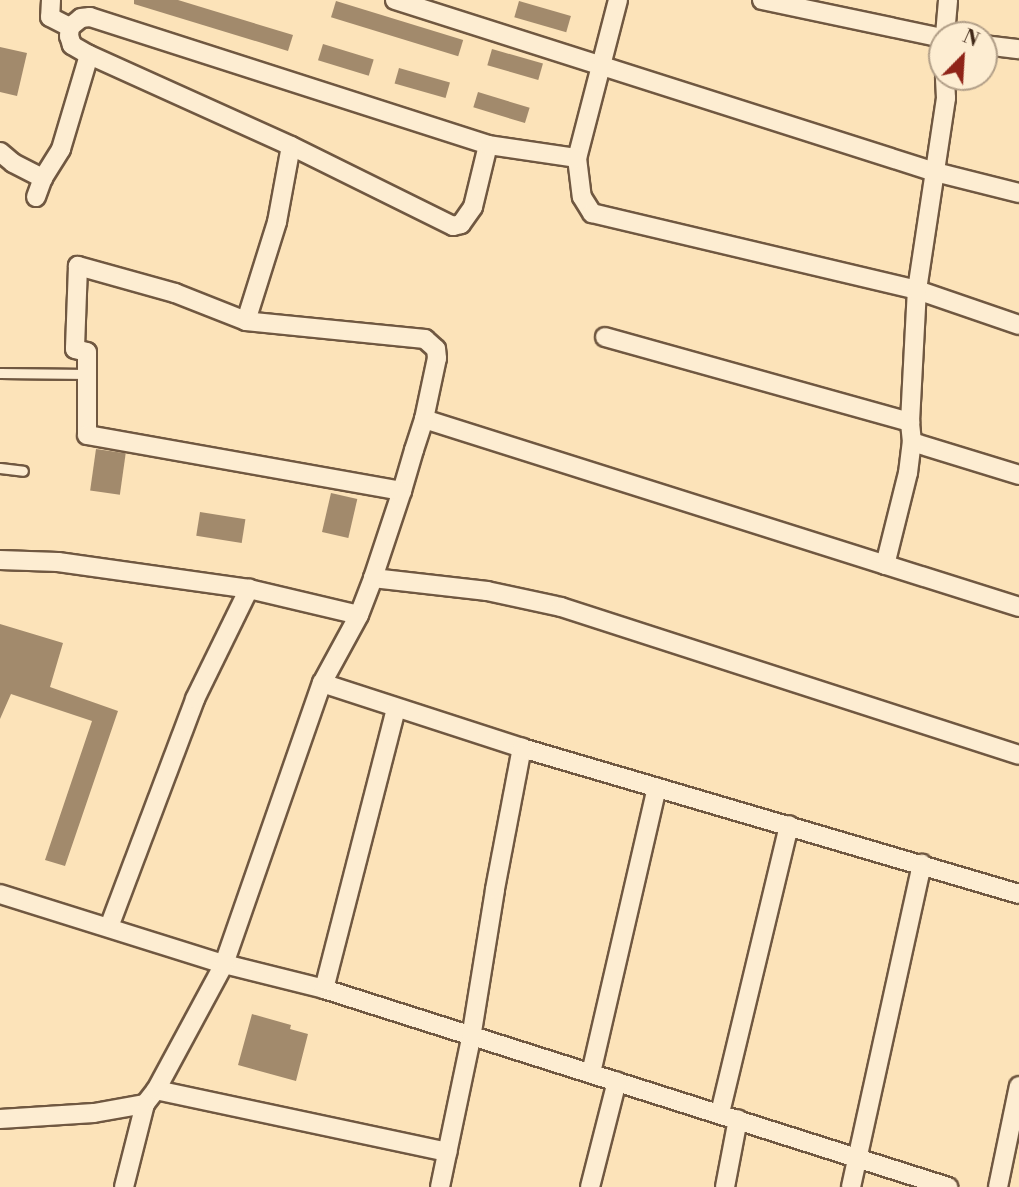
<!DOCTYPE html>
<html>
<head>
<meta charset="utf-8">
<style>
  body { margin:0 }
  #map { position:relative; width:1019px; height:1187px; overflow:hidden; background:#fce3b9; font-family:"Libre Bodoni",serif }
  div>[style] { position:absolute }
  .building>* { inset:0; background:#a28a6c; transform-origin:0 0 }
  .roads { filter:drop-shadow(2px 0 #705841) drop-shadow(-2px 0 #705841) drop-shadow(0 2px #705841) drop-shadow(0 -2px #705841) }
  .service>* { height:9px; margin:-4.5px; padding:0 4.5px; transform-origin:4.5px; border-radius:4.5px; background:#fdedd2 }
  .minor>* { height:18px; margin:-9px; padding:0 9px; transform-origin:9px; border-radius:9px; background:#fdedd2 }
  span { translate:-50% -50%; white-space:nowrap; text-align:center; line-height:1.15; -webkit-text-stroke:6px #fdedd2; paint-order:stroke }
  .north { position:absolute; left:928px; top:21px; width:70px; height:70px; box-sizing:border-box; background:#fdedd2; border:2px solid #b29f88; border-radius:50%; rotate:24deg; font-size:19px; font-weight:700; line-height:28px; text-align:center; color:#412919 }
  .north::after { content:''; display:block; margin:auto; width:24px; height:32px; background:#8f2418; clip-path:polygon(50% 0,100% 100%,50% 72%,0 100%) }
</style>
</head>
<body>
<div id="map">
  <div class="building">
    <i style="clip-path:polygon(134px 0,178px 0,293px 35px,288px 51px,134px 4px)"></i>
    <i style="left:336px;top:1px;width:133px;height:17px;rotate:17deg"></i>
    <i style="left:519px;top:1px;width:54px;height:17px;rotate:16deg"></i>
    <i style="left:323px;top:44px;width:53px;height:17px;rotate:17deg"></i>
    <i style="clip-path:polygon(0 47px,27px 53px,17px 96px,0 92px)"></i>
    <i style="left:492px;top:49px;width:53px;height:17px;rotate:16deg"></i>
    <i style="left:399px;top:68px;width:53px;height:16px;rotate:16deg"></i>
    <i style="left:478px;top:92px;width:54px;height:16px;rotate:17deg"></i>
    <i style="left:96px;top:449px;width:30px;height:42px;rotate:8deg"></i>
    <i style="left:331px;top:493px;width:27px;height:40px;rotate:13deg"></i>
    <i style="left:200px;top:512px;width:46px;height:24px;rotate:9deg"></i>
    <i style="clip-path:polygon(0 624px,63px 643px,50px 687px,118px 711px,65px 866px,45px 860px,92px 721px,11px 694px,0 719px)"></i>
    <i style="clip-path:polygon(252px 1014px,291px 1025px,290px 1029px,308px 1034px,296px 1081px,238px 1065px)"></i>
  </div>
  <div class="roads">
    <div class="service">
      <i style="left:0;top:373px;width:88px;rotate:0.7deg"></i>
      <i style="left:0;top:468px;width:23px;rotate:7deg"></i>
    </div>
    <div class="minor">
      <i style="left:51px;top:0;width:17px;rotate:93deg"></i>
      <i style="left:50px;top:17px;width:22px;rotate:27deg"></i>
      <i style="left:395px;top:0;width:567px;rotate:17.67deg"></i>
      <i style="left:935px;top:172px;width:87px;rotate:14deg"></i>
      <i style="left:618px;top:0;width:163px;rotate:104.5deg"></i>
      <i style="left:577px;top:158px;width:39px;rotate:83deg"></i>
      <i style="left:582px;top:197px;width:19px;rotate:58deg"></i>
      <i style="left:592px;top:213px;width:334px;rotate:13.3deg"></i>
      <i style="left:917px;top:290px;width:108px;rotate:18.9deg"></i>
      <i style="left:762px;top:0;width:184px;rotate:11.9deg"></i>
      <i style="left:945px;top:35px;width:35px;rotate:-85deg"></i>
      <i style="left:984px;top:45px;width:35px;rotate:7deg"></i>
      <i style="left:488px;top:145px;width:64px;rotate:103.6deg"></i>
      <i style="left:473px;top:207px;width:21px;rotate:125deg"></i>
      <i style="left:461px;top:224px;width:8px;rotate:166deg"></i>
      <i style="left:453px;top:226px;width:181px;rotate:-153.7deg"></i>
      <i style="left:291px;top:146px;width:222px;rotate:-155.7deg"></i>
      <i style="left:89px;top:55px;width:20px;rotate:-150deg"></i>
      <i style="left:72px;top:45px;width:9px;rotate:-108deg"></i>
      <i style="left:69px;top:36px;width:9px;rotate:-84deg"></i>
      <i style="left:70px;top:27px;width:14px;rotate:-39deg"></i>
      <i style="left:81px;top:18px;width:9px;rotate:-6deg"></i>
      <i style="left:90px;top:17px;width:418px;rotate:17.8deg"></i>
      <i style="left:488px;top:145px;width:90px;rotate:8.3deg"></i>
      <i style="left:0;top:152px;width:17px;rotate:40deg"></i>
      <i style="left:13px;top:163px;width:34px;rotate:27deg"></i>
      <i style="left:36px;top:197px;width:20px;rotate:-70deg"></i>
      <i style="left:43px;top:178px;width:34px;rotate:-58deg"></i>
      <i style="left:61px;top:149px;width:98px;rotate:-73.4deg"></i>
      <i style="left:246px;top:321px;width:104px;rotate:-72.6deg"></i>
      <i style="left:277px;top:222px;width:77px;rotate:-79.6deg"></i>
      <i style="left:605px;top:337px;width:317px;rotate:15.6deg"></i>
      <i style="left:424px;top:419px;width:624px;rotate:17.53deg"></i>
      <i style="left:912px;top:442px;width:112px;rotate:17.1deg"></i>
      <i style="left:0;top:560px;width:58px;rotate:2deg"></i>
      <i style="left:58px;top:562px;width:193px;rotate:8deg"></i>
      <i style="left:249px;top:589px;width:113px;rotate:13.3deg"></i>
      <i style="left:885px;top:565px;width:95px;rotate:-76deg"></i>
      <i style="left:908px;top:473px;width:31px;rotate:-83deg"></i>
      <i style="left:912px;top:442px;width:20px;rotate:-96deg"></i>
      <i style="left:910px;top:422px;width:132px;rotate:-87deg"></i>
      <i style="left:917px;top:290px;width:194px;rotate:-81.4deg"></i>
      <i style="left:946px;top:98px;width:21px;rotate:-93deg"></i>
      <i style="left:373px;top:578px;width:115px;rotate:6.5deg"></i>
      <i style="left:487px;top:591px;width:76px;rotate:12.2deg"></i>
      <i style="left:561px;top:607px;width:481px;rotate:17.9deg"></i>
      <i style="left:322px;top:683px;width:210px;rotate:18deg"></i>
      <i style="left:522px;top:748px;width:518px;rotate:16.37deg"></i>
      <i style="left:0;top:894px;width:235px;rotate:17.4deg"></i>
      <i style="left:224px;top:964px;width:103px;rotate:14deg"></i>
      <i style="left:324px;top:989px;width:655px;rotate:17.6deg"></i>
      <i style="left:109px;top:927px;width:244px;rotate:-69.3deg"></i>
      <i style="left:195px;top:699px;width:123px;rotate:-63.9deg"></i>
      <i style="left:324px;top:989px;width:290px;rotate:-75.6deg"></i>
      <i style="left:591px;top:1073px;width:293px;rotate:-77deg"></i>
      <i style="left:156px;top:1090px;width:298px;rotate:12deg"></i>
      <i style="left:720px;top:1113px;width:296px;rotate:-76.5deg"></i>
      <i style="left:0;top:1119px;width:94px;rotate:-3.7deg"></i>
      <i style="left:94px;top:1113px;width:52px;rotate:-10deg"></i>
      <i style="left:124px;top:1187px;width:86px;rotate:-75.8deg"></i>
      <i style="left:145px;top:1104px;width:18px;rotate:-52deg"></i>
      <i style="left:156px;top:1090px;width:143px;rotate:-61.6deg"></i>
      <i style="left:224px;top:964px;width:298px;rotate:-70.8deg"></i>
      <i style="left:322px;top:683px;width:77px;rotate:-61.4deg"></i>
      <i style="left:359px;top:615px;width:40px;rotate:-69deg"></i>
      <i style="left:373px;top:578px;width:92px;rotate:-71.6deg"></i>
      <i style="left:402px;top:491px;width:43px;rotate:-73.7deg"></i>
      <i style="left:414px;top:450px;width:33px;rotate:-72deg"></i>
      <i style="left:424px;top:419px;width:62px;rotate:-78deg"></i>
      <i style="left:437px;top:358px;width:9px;rotate:-96deg"></i>
      <i style="left:436px;top:349px;width:15px;rotate:-138deg"></i>
      <i style="left:425px;top:339px;width:180px;rotate:-174.3deg"></i>
      <i style="left:246px;top:321px;width:76px;rotate:-158.5deg"></i>
      <i style="left:175px;top:293px;width:101px;rotate:-164.4deg"></i>
      <i style="left:78px;top:266px;width:83px;rotate:92.1deg"></i>
      <i style="left:75px;top:349px;width:12px;rotate:14deg"></i>
      <i style="left:87px;top:352px;width:83px;rotate:90deg"></i>
      <i style="left:87px;top:435px;width:320px;rotate:10.1deg"></i>
      <i style="left:440px;top:1187px;width:152px;rotate:-78.2deg"></i>
      <i style="left:471px;top:1038px;width:151px;rotate:-80.8deg"></i>
      <i style="left:495px;top:889px;width:144px;rotate:-79.2deg"></i>
      <i style="left:590px;top:1187px;width:109px;rotate:-75.7deg"></i>
      <i style="left:725px;top:1187px;width:69px;rotate:-79.2deg"></i>
      <i style="left:851px;top:1187px;width:331px;rotate:-77.6deg"></i>
      <i style="left:998px;top:1187px;width:103px;rotate:-78.3deg"></i>
    </div>
  </div>
  <div class="north">N</div>
</div>
</body>
</html>
